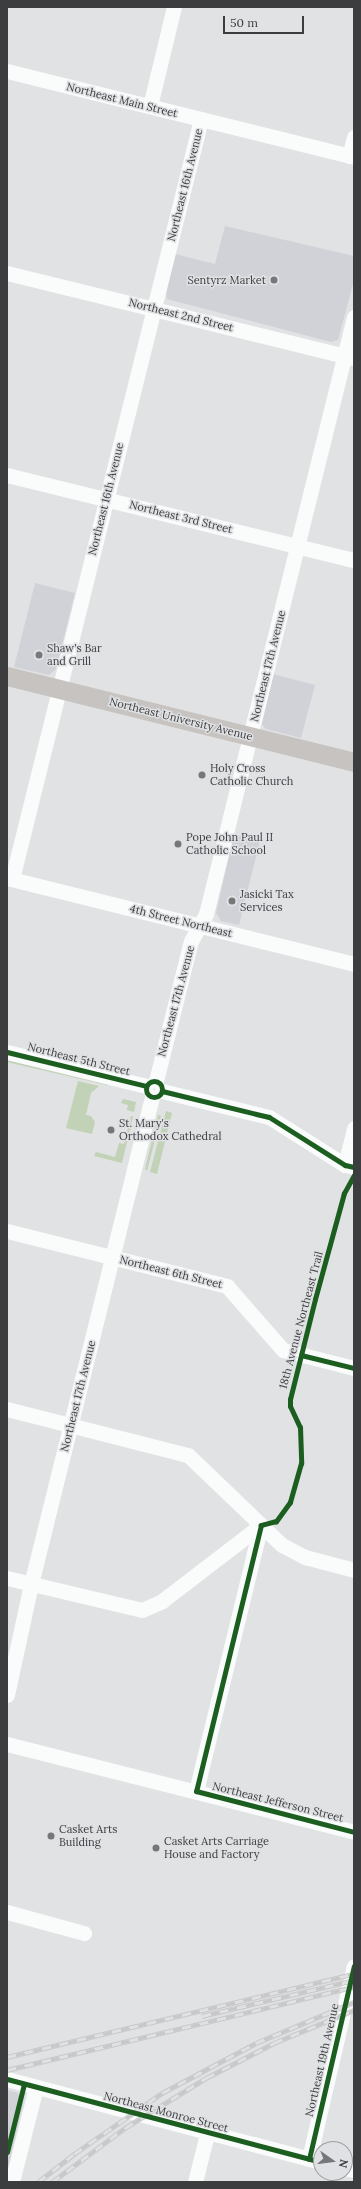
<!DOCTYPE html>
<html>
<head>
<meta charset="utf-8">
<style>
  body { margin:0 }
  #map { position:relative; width:361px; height:2189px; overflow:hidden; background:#e1e2e3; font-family:Lora,serif }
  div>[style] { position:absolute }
  .built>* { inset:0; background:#d0d2d8 }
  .green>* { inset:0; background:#c1d2b7; transform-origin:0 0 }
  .minor>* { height:15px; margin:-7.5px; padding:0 7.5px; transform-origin:7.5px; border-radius:7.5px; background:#fafbfb }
  .major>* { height:19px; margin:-9.5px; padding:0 9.5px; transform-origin:9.5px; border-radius:9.5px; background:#c6c3c1 }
  .rail>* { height:4.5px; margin-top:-2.25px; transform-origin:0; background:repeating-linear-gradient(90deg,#e0e1e4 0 9px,#c8c8c9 0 18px); box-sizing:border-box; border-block:1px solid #c8c8c9 }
  .cycleway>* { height:5px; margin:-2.5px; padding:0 2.5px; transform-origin:2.5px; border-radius:2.5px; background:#1b5e20 }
  .cycleway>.ring { margin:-2.5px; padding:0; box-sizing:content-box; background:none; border:5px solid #1b5e20; border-radius:50% }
  .dots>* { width:11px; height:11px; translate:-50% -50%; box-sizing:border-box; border:2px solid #e0e1e4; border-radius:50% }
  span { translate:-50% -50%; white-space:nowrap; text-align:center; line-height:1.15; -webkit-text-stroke:3px #e0e1e4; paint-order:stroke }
  .street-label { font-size:11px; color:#3c3d3e }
  .poi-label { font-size:11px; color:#3c3d3e }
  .right { translate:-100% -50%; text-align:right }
  .left { translate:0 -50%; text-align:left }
  .frame { position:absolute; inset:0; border:8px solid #3c3d3e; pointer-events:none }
  .north { position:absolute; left:313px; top:2141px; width:40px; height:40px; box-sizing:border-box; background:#e0e1e4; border:1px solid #9e9fa2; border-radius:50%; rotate:104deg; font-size:11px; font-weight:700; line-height:16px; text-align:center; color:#3c3d3e }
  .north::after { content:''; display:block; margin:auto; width:14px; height:18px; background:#767778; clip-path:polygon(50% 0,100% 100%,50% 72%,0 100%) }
  .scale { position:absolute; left:223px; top:16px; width:81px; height:18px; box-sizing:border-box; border:2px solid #3c3d3e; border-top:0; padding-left:5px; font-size:12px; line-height:14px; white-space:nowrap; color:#3c3d3e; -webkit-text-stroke:3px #e0e1e4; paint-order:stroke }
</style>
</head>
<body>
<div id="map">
  <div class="built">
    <i style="clip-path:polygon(225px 226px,354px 256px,354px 280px,338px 340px,331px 342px,167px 299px,166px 292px,175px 254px,215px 264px)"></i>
    <i style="clip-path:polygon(35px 583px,75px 593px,56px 669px,49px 675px,14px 667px)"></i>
    <i style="clip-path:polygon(273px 674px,315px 685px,301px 738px,266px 729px,262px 724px)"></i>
    <i style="clip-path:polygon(234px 834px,260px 841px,239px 925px,221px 921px,216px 913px)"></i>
    <i style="clip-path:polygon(7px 2090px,18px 2093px,23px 2104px,7px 2171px)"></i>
  </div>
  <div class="green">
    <i style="left:7px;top:1060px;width:104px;height:2px;rotate:13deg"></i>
    <i style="clip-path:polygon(78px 1081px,99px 1086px,91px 1093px,86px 1115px,91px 1116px,95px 1122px,92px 1134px,66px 1128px)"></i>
    <i style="clip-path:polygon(123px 1099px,136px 1102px,134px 1112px,127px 1110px,128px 1105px,121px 1103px)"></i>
    <i style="clip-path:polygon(166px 1111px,172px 1113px,157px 1174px,150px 1172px)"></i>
    <i style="clip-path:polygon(158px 1115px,161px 1116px,147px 1171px,145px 1169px)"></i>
    <i style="clip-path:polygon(131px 1116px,133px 1116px,122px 1163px,94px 1156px,96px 1152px,115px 1157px,119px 1143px,124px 1144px)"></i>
  </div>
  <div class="minor">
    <i style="left:7px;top:71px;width:357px;rotate:13.9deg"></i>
    <i style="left:150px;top:106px;width:102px;rotate:-76.4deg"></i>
    <i style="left:349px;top:156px;width:20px;rotate:-75deg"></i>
    <i style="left:7px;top:273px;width:357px;rotate:13.8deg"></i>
    <i style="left:7px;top:475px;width:357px;rotate:13.8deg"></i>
    <i style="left:7px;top:878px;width:357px;rotate:13.9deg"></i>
    <i style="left:12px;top:879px;width:783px;rotate:-76.03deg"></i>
    <i style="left:7px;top:1052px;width:143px;rotate:13.7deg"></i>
    <i style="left:156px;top:1081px;width:144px;rotate:-76deg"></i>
    <i style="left:191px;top:941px;width:31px;rotate:-61deg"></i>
    <i style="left:206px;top:914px;width:615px;rotate:-76.08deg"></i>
    <i style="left:162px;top:1091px;width:110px;rotate:13.7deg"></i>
    <i style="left:269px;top:1117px;width:90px;rotate:32.3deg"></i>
    <i style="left:345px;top:1165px;width:9px;rotate:13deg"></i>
    <i style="left:345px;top:1165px;width:38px;rotate:-76deg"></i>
    <i style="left:7px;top:1231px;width:227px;rotate:14deg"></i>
    <i style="left:227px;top:1286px;width:85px;rotate:48.8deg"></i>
    <i style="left:283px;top:1350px;width:73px;rotate:14.2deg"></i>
    <i style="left:7px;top:1409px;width:187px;rotate:14.3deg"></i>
    <i style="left:188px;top:1455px;width:130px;rotate:43.8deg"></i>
    <i style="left:282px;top:1545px;width:26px;rotate:28deg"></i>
    <i style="left:305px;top:1557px;width:51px;rotate:14.9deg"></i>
    <i style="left:7px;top:1578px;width:139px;rotate:13.3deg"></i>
    <i style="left:142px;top:1610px;width:22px;rotate:-24deg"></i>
    <i style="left:162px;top:1601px;width:125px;rotate:-37.5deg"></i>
    <i style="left:7px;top:1695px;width:114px;rotate:-77.8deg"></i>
    <i style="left:31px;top:1584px;width:502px;rotate:-76.05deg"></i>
    <i style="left:7px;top:1744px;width:358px;rotate:14.2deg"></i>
    <i style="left:196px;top:1791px;width:274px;rotate:-76.3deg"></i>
    <i style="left:7px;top:1912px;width:80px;rotate:15.3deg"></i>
    <i style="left:7px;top:2079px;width:325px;rotate:14.8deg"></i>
    <i style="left:309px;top:2159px;width:198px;rotate:-76.9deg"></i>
    <i style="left:345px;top:2168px;width:9px;rotate:13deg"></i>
    <i style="left:12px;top:2182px;width:98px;rotate:-75.8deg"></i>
    <i style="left:195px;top:2182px;width:49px;rotate:-76deg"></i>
  </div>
  <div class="major">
    <i style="left:7px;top:676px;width:357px;rotate:13.9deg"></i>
  </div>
  <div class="rail">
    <i style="left:202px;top:2016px;width:156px;rotate:-13.3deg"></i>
    <i style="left:7px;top:2041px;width:1px"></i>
    <i style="left:7px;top:2057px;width:357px;rotate:-13.5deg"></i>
    <i style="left:7px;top:2070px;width:357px;rotate:-13.5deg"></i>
    <i style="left:38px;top:2182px;width:46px;rotate:-37.9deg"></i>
    <i style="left:74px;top:2154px;width:107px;rotate:-34.7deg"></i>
    <i style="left:162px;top:2093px;width:106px;rotate:-28deg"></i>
    <i style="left:256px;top:2043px;width:106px;rotate:-22.7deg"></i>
    <i style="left:52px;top:2182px;width:91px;rotate:-36.5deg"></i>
    <i style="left:125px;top:2128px;width:95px;rotate:-31.7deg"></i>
    <i style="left:206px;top:2078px;width:76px;rotate:-27.2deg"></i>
    <i style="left:274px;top:2043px;width:87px;rotate:-22.4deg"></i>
  </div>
  <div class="cycleway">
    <i style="left:7px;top:1052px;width:143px;rotate:13.7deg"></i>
    <i class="ring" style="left:146px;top:1081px;width:11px;height:11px"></i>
    <i style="left:162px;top:1091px;width:110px;rotate:13.7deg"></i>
    <i style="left:269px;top:1117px;width:90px;rotate:32.3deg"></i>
    <i style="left:345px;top:1165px;width:9px;rotate:13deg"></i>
    <i style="left:354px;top:1175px;width:21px;rotate:119deg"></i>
    <i style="left:344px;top:1193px;width:110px;rotate:105.3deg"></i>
    <i style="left:315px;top:1299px;width:103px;rotate:104deg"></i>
    <i style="left:290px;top:1399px;width:7px;rotate:90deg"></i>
    <i style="left:290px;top:1406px;width:23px;rotate:65deg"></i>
    <i style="left:300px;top:1427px;width:36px;rotate:88deg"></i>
    <i style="left:301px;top:1463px;width:41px;rotate:105.8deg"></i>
    <i style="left:290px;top:1502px;width:24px;rotate:126deg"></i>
    <i style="left:276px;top:1521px;width:16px;rotate:165deg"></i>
    <i style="left:261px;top:1525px;width:274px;rotate:103.7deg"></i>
    <i style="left:196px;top:1791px;width:163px;rotate:14.5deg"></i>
    <i style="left:301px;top:1355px;width:55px;rotate:13.8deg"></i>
    <i style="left:7px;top:2079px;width:325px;rotate:14.8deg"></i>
    <i style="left:7px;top:2152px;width:70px;rotate:-76deg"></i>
    <i style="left:309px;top:2159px;width:198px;rotate:-76.9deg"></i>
  </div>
  <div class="dots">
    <i style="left:274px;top:280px;background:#767778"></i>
    <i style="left:39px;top:655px;background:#767778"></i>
    <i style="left:202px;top:775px;background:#767778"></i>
    <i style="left:178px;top:844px;background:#767778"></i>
    <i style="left:232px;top:901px;background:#767778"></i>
    <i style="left:111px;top:1130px;background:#767778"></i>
    <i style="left:51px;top:1836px;background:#767778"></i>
    <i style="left:156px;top:1848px;background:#767778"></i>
  </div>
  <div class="street-label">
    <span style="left:122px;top:100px;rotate:14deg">Northeast Main Street</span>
    <span style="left:185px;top:185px;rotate:-76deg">Northeast 16th Avenue</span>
    <span style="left:181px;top:315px;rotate:14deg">Northeast 2nd Street</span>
    <span style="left:106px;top:499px;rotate:-76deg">Northeast 16th Avenue</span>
    <span style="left:181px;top:517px;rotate:14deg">Northeast 3rd Street</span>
    <span style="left:268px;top:666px;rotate:-76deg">Northeast 17th Avenue</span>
    <span style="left:181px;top:719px;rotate:14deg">Northeast University Avenue</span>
    <span style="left:181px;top:921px;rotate:14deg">4th Street Northeast</span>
    <span style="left:176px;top:1001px;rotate:-75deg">Northeast 17th Avenue</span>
    <span style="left:79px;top:1059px;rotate:14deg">Northeast 5th Street</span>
    <span style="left:171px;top:1272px;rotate:14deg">Northeast 6th Street</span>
    <span style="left:301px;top:1320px;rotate:-75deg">18th Avenue Northeast Trail</span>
    <span style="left:78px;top:1396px;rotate:-76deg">Northeast 17th Avenue</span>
    <span style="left:278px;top:1802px;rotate:14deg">Northeast Jefferson Street</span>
    <span style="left:322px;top:2060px;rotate:-77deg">Northeast 19th Avenue</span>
    <span style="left:166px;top:2112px;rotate:15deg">Northeast Monroe Street</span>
  </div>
  <div class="poi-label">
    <span class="right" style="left:266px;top:280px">Sentyrz Market</span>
    <span class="left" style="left:47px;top:655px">Shaw's Bar<br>and Grill</span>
    <span class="left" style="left:210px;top:775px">Holy Cross<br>Catholic Church</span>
    <span class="left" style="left:186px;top:844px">Pope John Paul II<br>Catholic School</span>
    <span class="left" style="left:240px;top:901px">Jasicki Tax<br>Services</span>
    <span class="left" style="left:119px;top:1130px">St. Mary's<br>Orthodox Cathedral</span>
    <span class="left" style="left:59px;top:1836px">Casket Arts<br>Building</span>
    <span class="left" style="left:164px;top:1848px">Casket Arts Carriage<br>House and Factory</span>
  </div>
  <div class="frame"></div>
  <div class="north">N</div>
  <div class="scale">50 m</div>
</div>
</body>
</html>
